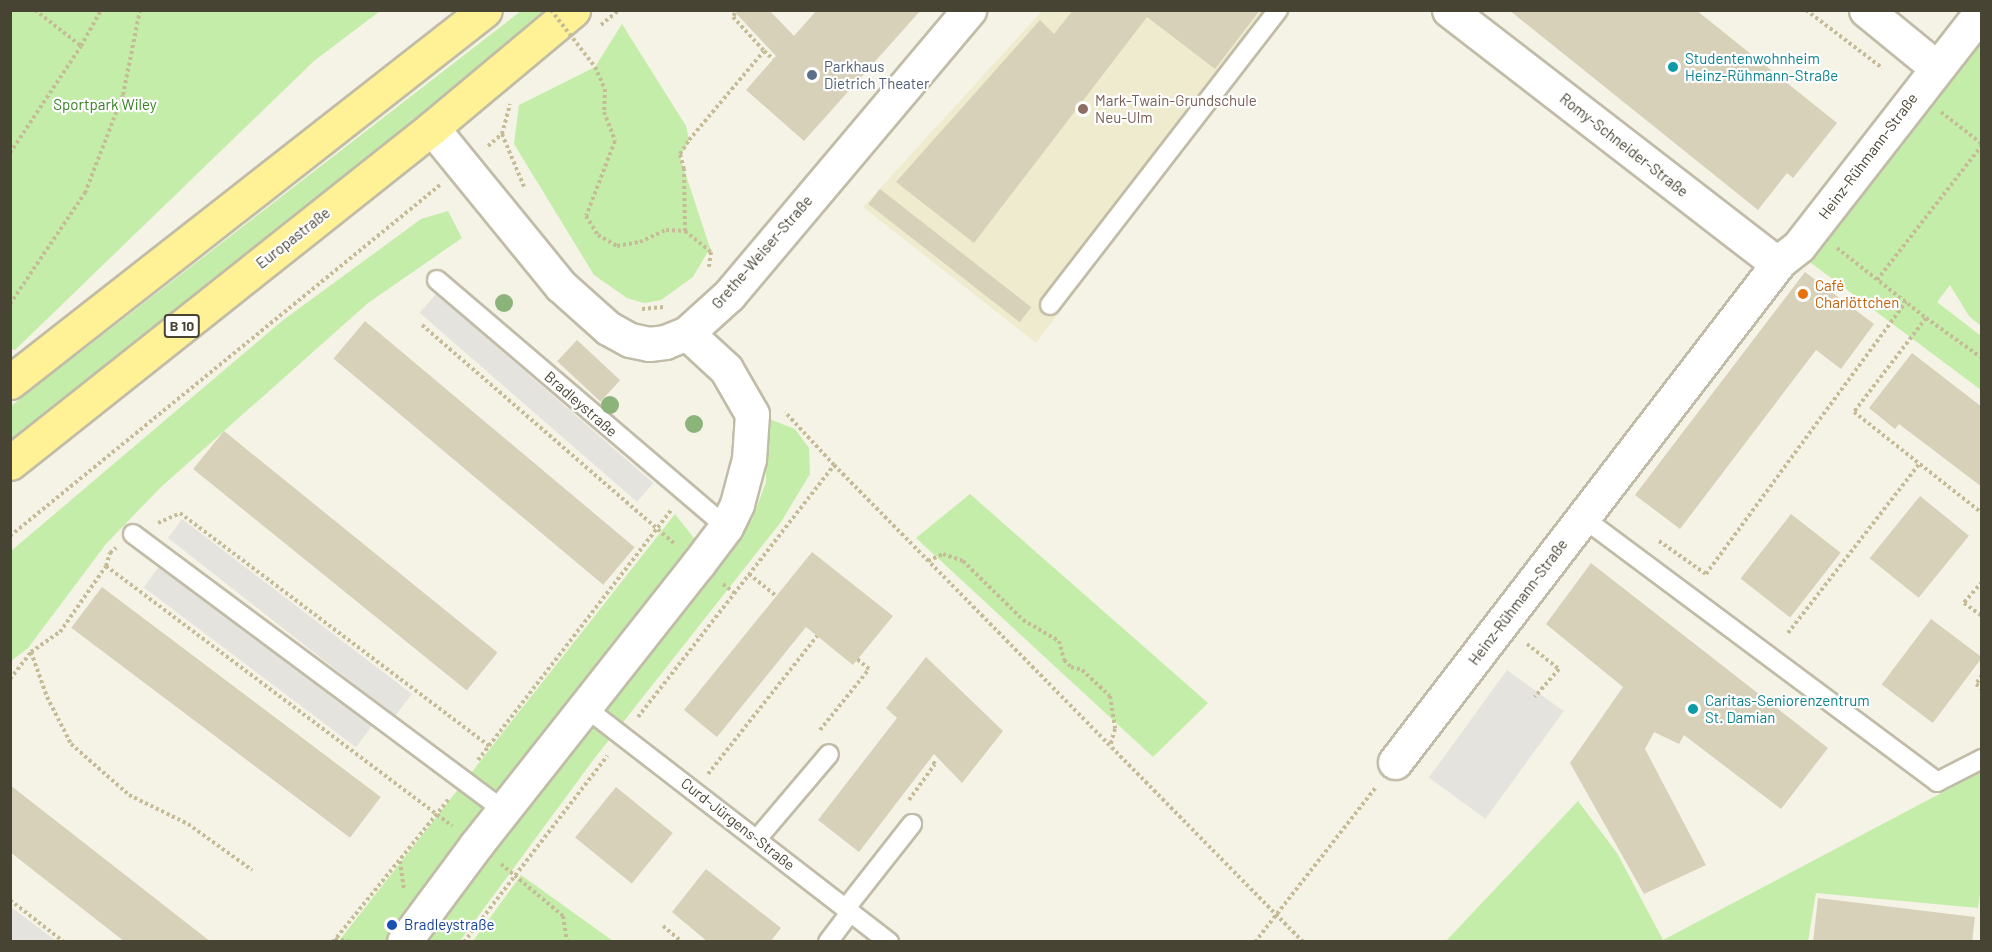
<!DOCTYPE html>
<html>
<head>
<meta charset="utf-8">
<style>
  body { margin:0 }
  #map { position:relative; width:1992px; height:952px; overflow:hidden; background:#f5f3e6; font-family:Barlow,sans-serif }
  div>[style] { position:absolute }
  .education>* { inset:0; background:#efebce }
  .green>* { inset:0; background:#c5edaa }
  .parking>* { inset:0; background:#e5e3de; transform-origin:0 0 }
  .building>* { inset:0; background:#d8d1ba; transform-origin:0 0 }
  .path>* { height:4px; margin-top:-2px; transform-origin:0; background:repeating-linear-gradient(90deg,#c5bc97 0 3px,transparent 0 6px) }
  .roads { filter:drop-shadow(2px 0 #c1bca7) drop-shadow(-2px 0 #c1bca7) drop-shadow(0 2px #c1bca7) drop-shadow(0 -2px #c1bca7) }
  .lane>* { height:18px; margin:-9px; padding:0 9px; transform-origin:9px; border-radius:9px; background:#fff }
  .street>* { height:33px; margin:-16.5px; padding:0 16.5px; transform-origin:16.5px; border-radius:16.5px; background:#fff }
  .primary>* { height:33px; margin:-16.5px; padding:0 16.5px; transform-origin:16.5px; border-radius:16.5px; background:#fff195 }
  .path-bridge>* { height:4px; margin-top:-2px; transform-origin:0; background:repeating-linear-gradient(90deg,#c5bc97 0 3px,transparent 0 6px) }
  .trees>* { width:18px; height:18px; margin:-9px; border-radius:50%; background:#8cb47a }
  .dots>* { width:16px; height:16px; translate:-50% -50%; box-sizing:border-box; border:3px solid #fff; border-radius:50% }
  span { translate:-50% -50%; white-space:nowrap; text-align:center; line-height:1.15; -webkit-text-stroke:4.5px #fff; paint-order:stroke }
  .shield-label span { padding:2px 4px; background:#fff; border:2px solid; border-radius:4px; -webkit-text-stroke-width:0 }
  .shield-label { font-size:14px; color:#484434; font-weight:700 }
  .culture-label { font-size:15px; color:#0d838f }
  .left { translate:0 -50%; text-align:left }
  .service-label { font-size:15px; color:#4e5e75 }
  .education-label { font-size:15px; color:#785e54 }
  .park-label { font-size:15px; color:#368121 }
  .street-label { font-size:15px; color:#484434 }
  .food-label { font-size:15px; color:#c56008 }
  .transit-label { font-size:15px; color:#164399 }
  .frame { position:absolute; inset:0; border:12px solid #484434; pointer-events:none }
</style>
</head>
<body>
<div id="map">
  <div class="education">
    <i style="clip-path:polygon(1042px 11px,1287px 11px,1036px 343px,863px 207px)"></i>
  </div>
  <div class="green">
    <i style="clip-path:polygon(10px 11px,11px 10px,380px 11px,314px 61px,15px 350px,10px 349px)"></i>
    <i style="clip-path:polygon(521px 11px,548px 11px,424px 112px,11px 440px,11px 406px)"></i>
    <i style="clip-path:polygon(1981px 13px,1981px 326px,1969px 316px,1950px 285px,1937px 302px,1981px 336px,1981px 390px,1799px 254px)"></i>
    <i style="clip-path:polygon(622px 24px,686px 126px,689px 140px,680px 157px,710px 248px,693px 277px,661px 300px,644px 303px,627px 298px,594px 275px,514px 144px,519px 105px,595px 67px)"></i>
    <i style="clip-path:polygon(448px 211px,462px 238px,368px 303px,160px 488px,106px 544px,28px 648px,11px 661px,11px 551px,282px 321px,421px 219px)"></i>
    <i style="clip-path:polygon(759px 415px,795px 429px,809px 448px,810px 474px,781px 522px,594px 759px,460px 941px,338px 942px,675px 514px,715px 565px,752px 520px,766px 482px,766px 446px)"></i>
    <i style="clip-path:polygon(970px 494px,1208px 703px,1153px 757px,916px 538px)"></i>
    <i style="clip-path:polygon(1981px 772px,1982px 881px,1978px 908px,1816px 893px,1808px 941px,1446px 941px,1578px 801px,1617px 853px,1663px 940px)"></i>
    <i style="clip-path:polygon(521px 875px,613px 941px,473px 941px)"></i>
  </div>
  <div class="parking">
    <i style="left:436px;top:294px;width:288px;height:25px;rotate:41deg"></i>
    <i style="clip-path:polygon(182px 519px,412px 694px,395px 716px,168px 538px)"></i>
    <i style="left:161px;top:564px;width:266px;height:29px;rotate:37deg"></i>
    <i style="left:1507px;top:670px;width:70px;height:133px;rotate:36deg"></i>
    <i style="clip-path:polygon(10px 907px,11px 907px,56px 941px,11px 940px)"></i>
  </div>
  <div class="building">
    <i style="clip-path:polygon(733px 10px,769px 10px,794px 36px,817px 10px,921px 10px,804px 141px,746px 90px,776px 56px)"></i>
    <i style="clip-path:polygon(1073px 10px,1260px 10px,1215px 69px,1147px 17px,974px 243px,896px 182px,1040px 20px,1054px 34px)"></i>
    <i style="clip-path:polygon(1509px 10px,1696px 10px,1837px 123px,1793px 178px,1787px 173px,1758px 210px)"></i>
    <i style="left:880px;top:189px;width:192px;height:19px;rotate:38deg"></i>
    <i style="clip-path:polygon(1805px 272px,1874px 324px,1841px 369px,1816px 350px,1680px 529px,1635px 495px)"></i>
    <i style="left:365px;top:321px;width:352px;height:49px;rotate:40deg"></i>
    <i style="left:577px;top:340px;width:59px;height:29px;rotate:43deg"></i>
    <i style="clip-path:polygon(1912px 353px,1982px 407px,1982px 487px,1899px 424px,1895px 429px,1869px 408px)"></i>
    <i style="left:224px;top:431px;width:352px;height:49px;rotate:39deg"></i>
    <i style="left:1920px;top:496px;width:63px;height:80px;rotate:39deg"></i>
    <i style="left:1791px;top:514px;width:63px;height:82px;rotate:38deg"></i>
    <i style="clip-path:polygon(812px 552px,893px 616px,853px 665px,806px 627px,717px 737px,684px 710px)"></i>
    <i style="clip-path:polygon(1591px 563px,1828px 748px,1781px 809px,1684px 735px,1679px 744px,1654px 732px,1645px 749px,1706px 865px,1644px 894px,1570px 763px,1623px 687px,1546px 624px)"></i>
    <i style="left:102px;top:587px;width:349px;height:51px;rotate:37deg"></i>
    <i style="left:1931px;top:619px;width:64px;height:82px;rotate:37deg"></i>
    <i style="clip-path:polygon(926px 657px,1003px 731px,962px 783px,934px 754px,859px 852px,818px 820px,897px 718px,886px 708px)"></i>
    <i style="clip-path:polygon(10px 785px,211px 942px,125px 942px,10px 852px)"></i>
    <i style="left:616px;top:787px;width:73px;height:65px;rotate:39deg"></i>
    <i style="clip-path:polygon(706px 869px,781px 928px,770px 942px,708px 942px,672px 912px)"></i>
    <i style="clip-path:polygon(1818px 898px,1975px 917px,1972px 942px,1813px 942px)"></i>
  </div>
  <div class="path">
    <i style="left:35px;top:10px;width:58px;rotate:38deg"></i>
    <i style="left:1806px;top:10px;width:96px;rotate:37.3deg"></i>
    <i style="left:735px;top:13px;width:4px;rotate:117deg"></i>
    <i style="left:733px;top:17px;width:46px;rotate:47.6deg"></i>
    <i style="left:601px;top:25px;width:23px;rotate:-40deg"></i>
    <i style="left:595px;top:67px;width:24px;rotate:66deg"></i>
    <i style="left:605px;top:89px;width:23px;rotate:92deg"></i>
    <i style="left:604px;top:112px;width:31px;rotate:69deg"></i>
    <i style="left:615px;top:141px;width:80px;rotate:111.1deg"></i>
    <i style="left:586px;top:216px;width:22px;rotate:58deg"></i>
    <i style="left:598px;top:235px;width:22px;rotate:30deg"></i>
    <i style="left:617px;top:246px;width:23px;rotate:-10deg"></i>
    <i style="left:640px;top:242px;width:29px;rotate:-25deg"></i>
    <i style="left:666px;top:230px;width:19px;rotate:3deg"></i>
    <i style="left:685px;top:231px;width:33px;rotate:39deg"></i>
    <i style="left:711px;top:252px;width:15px;rotate:98deg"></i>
    <i style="left:1941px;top:112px;width:52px;rotate:38deg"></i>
    <i style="left:502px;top:134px;width:60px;rotate:67.3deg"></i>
    <i style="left:488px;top:146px;width:18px;rotate:-41deg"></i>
    <i style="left:502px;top:134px;width:31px;rotate:-75deg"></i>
    <i style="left:10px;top:153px;width:128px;rotate:-56.4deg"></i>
    <i style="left:81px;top:46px;width:41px;rotate:-60.9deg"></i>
    <i style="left:685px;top:231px;width:62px;rotate:-90.9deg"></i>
    <i style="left:684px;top:169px;width:16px;rotate:-105deg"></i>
    <i style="left:680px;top:154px;width:17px;rotate:-57deg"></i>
    <i style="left:689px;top:140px;width:116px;rotate:-49.9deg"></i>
    <i style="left:764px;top:51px;width:12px;rotate:42deg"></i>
    <i style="left:1837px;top:248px;width:113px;rotate:38.2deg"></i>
    <i style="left:1926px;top:318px;width:69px;rotate:35.5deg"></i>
    <i style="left:1877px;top:280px;width:171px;rotate:-52.1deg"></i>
    <i style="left:10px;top:304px;width:134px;rotate:-56deg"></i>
    <i style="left:85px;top:193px;width:105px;rotate:-68.8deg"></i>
    <i style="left:123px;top:95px;width:87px;rotate:-78.7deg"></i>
    <i style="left:642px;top:309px;width:22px;rotate:-5deg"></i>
    <i style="left:1926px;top:318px;width:118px;rotate:127.5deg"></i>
    <i style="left:1854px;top:412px;width:163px;rotate:38.3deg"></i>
    <i style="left:422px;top:325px;width:336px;rotate:40.9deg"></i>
    <i style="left:834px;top:465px;width:669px;rotate:45.48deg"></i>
    <i style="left:158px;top:523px;width:24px;rotate:-24deg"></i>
    <i style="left:180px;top:513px;width:387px;rotate:37deg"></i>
    <i style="left:10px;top:536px;width:555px;rotate:-39.22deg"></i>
    <i style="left:1659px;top:541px;width:57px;rotate:35.1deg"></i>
    <i style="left:1706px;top:574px;width:338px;rotate:-53.7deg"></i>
    <i style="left:928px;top:561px;width:17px;rotate:-25deg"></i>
    <i style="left:943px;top:554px;width:21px;rotate:19deg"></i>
    <i style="left:963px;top:561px;width:84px;rotate:44.5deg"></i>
    <i style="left:1023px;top:620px;width:42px;rotate:30.3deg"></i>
    <i style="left:1059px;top:641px;width:20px;rotate:75deg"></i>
    <i style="left:1064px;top:660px;width:10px;rotate:45deg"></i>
    <i style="left:1071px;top:667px;width:11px;rotate:15deg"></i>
    <i style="left:1082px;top:670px;width:38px;rotate:43deg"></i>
    <i style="left:1110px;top:696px;width:33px;rotate:81deg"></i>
    <i style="left:1115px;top:729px;width:18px;rotate:106deg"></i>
    <i style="left:106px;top:566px;width:433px;rotate:36.9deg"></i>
    <i style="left:749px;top:574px;width:35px;rotate:39deg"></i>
    <i style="left:1982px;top:582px;width:28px;rotate:131deg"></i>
    <i style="left:1964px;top:603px;width:22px;rotate:36deg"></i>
    <i style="left:723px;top:584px;width:14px;rotate:39deg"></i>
    <i style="left:1788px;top:633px;width:214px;rotate:-52.2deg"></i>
    <i style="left:1527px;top:644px;width:41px;rotate:38deg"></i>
    <i style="left:1559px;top:669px;width:37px;rotate:131deg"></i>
    <i style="left:31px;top:652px;width:48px;rotate:70.4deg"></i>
    <i style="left:47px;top:697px;width:53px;rotate:62.9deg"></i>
    <i style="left:71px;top:744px;width:77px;rotate:41.3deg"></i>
    <i style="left:129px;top:795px;width:66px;rotate:26.2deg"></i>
    <i style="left:188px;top:824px;width:79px;rotate:35.7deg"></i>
    <i style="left:1982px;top:675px;width:11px;rotate:124deg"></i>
    <i style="left:1976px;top:684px;width:8px;rotate:40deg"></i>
    <i style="left:10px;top:679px;width:34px;rotate:-52deg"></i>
    <i style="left:31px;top:652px;width:35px;rotate:-35deg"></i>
    <i style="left:60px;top:632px;width:80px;rotate:-55.1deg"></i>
    <i style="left:106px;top:566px;width:14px;rotate:-73deg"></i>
    <i style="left:110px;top:553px;width:8px;rotate:-40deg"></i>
    <i style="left:638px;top:717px;width:319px;rotate:-52.1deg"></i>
    <i style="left:834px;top:465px;width:72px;rotate:-132.8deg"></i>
    <i style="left:820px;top:730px;width:78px;rotate:-51.2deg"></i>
    <i style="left:869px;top:669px;width:16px;rotate:-140deg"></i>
    <i style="left:478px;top:760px;width:316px;rotate:-52.3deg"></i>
    <i style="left:708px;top:774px;width:176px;rotate:-51.7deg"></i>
    <i style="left:909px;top:800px;width:44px;rotate:-54.2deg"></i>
    <i style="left:935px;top:764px;width:6px;rotate:-129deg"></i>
    <i style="left:400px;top:861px;width:28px;rotate:82deg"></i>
    <i style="left:501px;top:864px;width:81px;rotate:40deg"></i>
    <i style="left:563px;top:916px;width:26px;rotate:81deg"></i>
    <i style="left:10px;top:900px;width:68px;rotate:37.9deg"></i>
    <i style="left:663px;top:926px;width:25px;rotate:40deg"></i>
    <i style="left:335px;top:939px;width:16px;rotate:11deg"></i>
    <i style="left:333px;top:942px;width:183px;rotate:-51deg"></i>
    <i style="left:464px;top:942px;width:235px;rotate:-52.4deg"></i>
    <i style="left:1255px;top:942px;width:197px;rotate:-52deg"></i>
  </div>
  <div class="roads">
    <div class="lane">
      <i style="left:437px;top:280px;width:380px;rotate:40.5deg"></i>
      <i style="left:1050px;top:305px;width:373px;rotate:-52.3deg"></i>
      <i style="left:1582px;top:517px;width:443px;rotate:36.7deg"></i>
      <i style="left:1937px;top:782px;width:51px;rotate:-27.1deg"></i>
      <i style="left:133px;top:534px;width:462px;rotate:36.7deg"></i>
      <i style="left:586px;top:708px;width:383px;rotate:37.7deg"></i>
      <i style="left:757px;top:839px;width:111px;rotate:-49.7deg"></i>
      <i style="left:846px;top:908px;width:107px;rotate:-51.8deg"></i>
      <i style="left:828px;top:942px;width:38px;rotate:-53deg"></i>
    </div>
    <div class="street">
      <i style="left:1449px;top:10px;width:404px;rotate:37.7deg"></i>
      <i style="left:1769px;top:257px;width:12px;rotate:20deg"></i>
      <i style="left:1780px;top:261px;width:24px;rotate:-38deg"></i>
      <i style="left:1799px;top:246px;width:298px;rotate:-52.1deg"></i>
      <i style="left:1866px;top:10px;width:90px;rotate:39.2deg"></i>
      <i style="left:432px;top:128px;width:204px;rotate:50.8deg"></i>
      <i style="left:561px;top:286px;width:63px;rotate:41.8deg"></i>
      <i style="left:608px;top:328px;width:25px;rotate:29deg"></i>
      <i style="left:630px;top:340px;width:19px;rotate:12deg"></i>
      <i style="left:649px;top:344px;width:16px;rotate:-7deg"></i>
      <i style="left:665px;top:342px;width:24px;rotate:-22deg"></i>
      <i style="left:687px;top:333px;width:57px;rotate:-42.1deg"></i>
      <i style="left:729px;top:295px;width:373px;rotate:-49.9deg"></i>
      <i style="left:1395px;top:762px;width:632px;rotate:-52.46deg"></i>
      <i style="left:404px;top:942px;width:121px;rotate:-53.4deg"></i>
      <i style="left:476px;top:845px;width:358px;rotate:-51.7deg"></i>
      <i style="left:698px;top:564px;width:46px;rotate:-52.9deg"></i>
      <i style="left:726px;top:527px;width:25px;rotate:-64deg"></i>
      <i style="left:737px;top:504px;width:47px;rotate:-75.1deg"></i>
      <i style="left:749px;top:459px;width:45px;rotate:-86.2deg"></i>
      <i style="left:752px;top:414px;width:52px;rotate:-120deg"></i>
      <i style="left:726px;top:369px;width:53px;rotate:-137.3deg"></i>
    </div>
    <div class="primary">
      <i style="left:10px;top:382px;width:603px;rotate:-38.07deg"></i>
      <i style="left:10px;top:463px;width:539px;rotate:-38.44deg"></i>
      <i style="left:432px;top:128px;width:184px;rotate:-39.9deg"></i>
    </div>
  </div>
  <div class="path-bridge">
    <i style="left:551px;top:10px;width:72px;rotate:52.3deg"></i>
  </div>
  <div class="trees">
    <i style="left:504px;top:303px"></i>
    <i style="left:610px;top:405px"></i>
    <i style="left:694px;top:424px"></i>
  </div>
  <div class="dots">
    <i style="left:1673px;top:67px;background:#0f9aa8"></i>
    <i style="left:812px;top:75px;background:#5c6f8a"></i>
    <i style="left:1083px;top:109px;background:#8d6e63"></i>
    <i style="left:1803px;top:294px;background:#e8710a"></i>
    <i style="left:1693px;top:709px;background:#0f9aa8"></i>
    <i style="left:392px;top:925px;background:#1a4fb4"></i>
  </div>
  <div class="shield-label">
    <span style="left:182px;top:326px">B 10</span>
  </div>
  <div class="culture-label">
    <span class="left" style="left:1685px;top:67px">Studentenwohnheim<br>Heinz-Rühmann-Straße</span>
    <span class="left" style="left:1705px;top:709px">Caritas-Seniorenzentrum<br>St. Damian</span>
  </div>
  <div class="service-label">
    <span class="left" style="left:824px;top:75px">Parkhaus<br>Dietrich Theater</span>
  </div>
  <div class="education-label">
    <span class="left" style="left:1095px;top:109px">Mark-Twain-Grundschule<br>Neu-Ulm</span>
  </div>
  <div class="park-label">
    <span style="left:105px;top:105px">Sportpark Wiley</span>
  </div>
  <div class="street-label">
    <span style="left:1624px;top:145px;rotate:38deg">Romy-Schneider-Straße</span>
    <span style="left:1868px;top:156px;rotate:-53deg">Heinz-Rühmann-Straße</span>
    <span style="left:293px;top:238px;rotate:-38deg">Europastraße</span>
    <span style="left:762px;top:252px;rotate:-49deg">Grethe-Weiser-Straße</span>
    <span style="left:581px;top:404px;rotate:41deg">Bradleystraße</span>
    <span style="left:1518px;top:602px;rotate:-53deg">Heinz-Rühmann-Straße</span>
    <span style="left:738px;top:824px;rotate:38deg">Curd-Jürgens-Straße</span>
  </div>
  <div class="food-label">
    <span class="left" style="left:1815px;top:294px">Café<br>Charlöttchen</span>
  </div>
  <div class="transit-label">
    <span class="left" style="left:404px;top:925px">Bradleystraße</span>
  </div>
  <div class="frame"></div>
</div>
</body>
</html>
